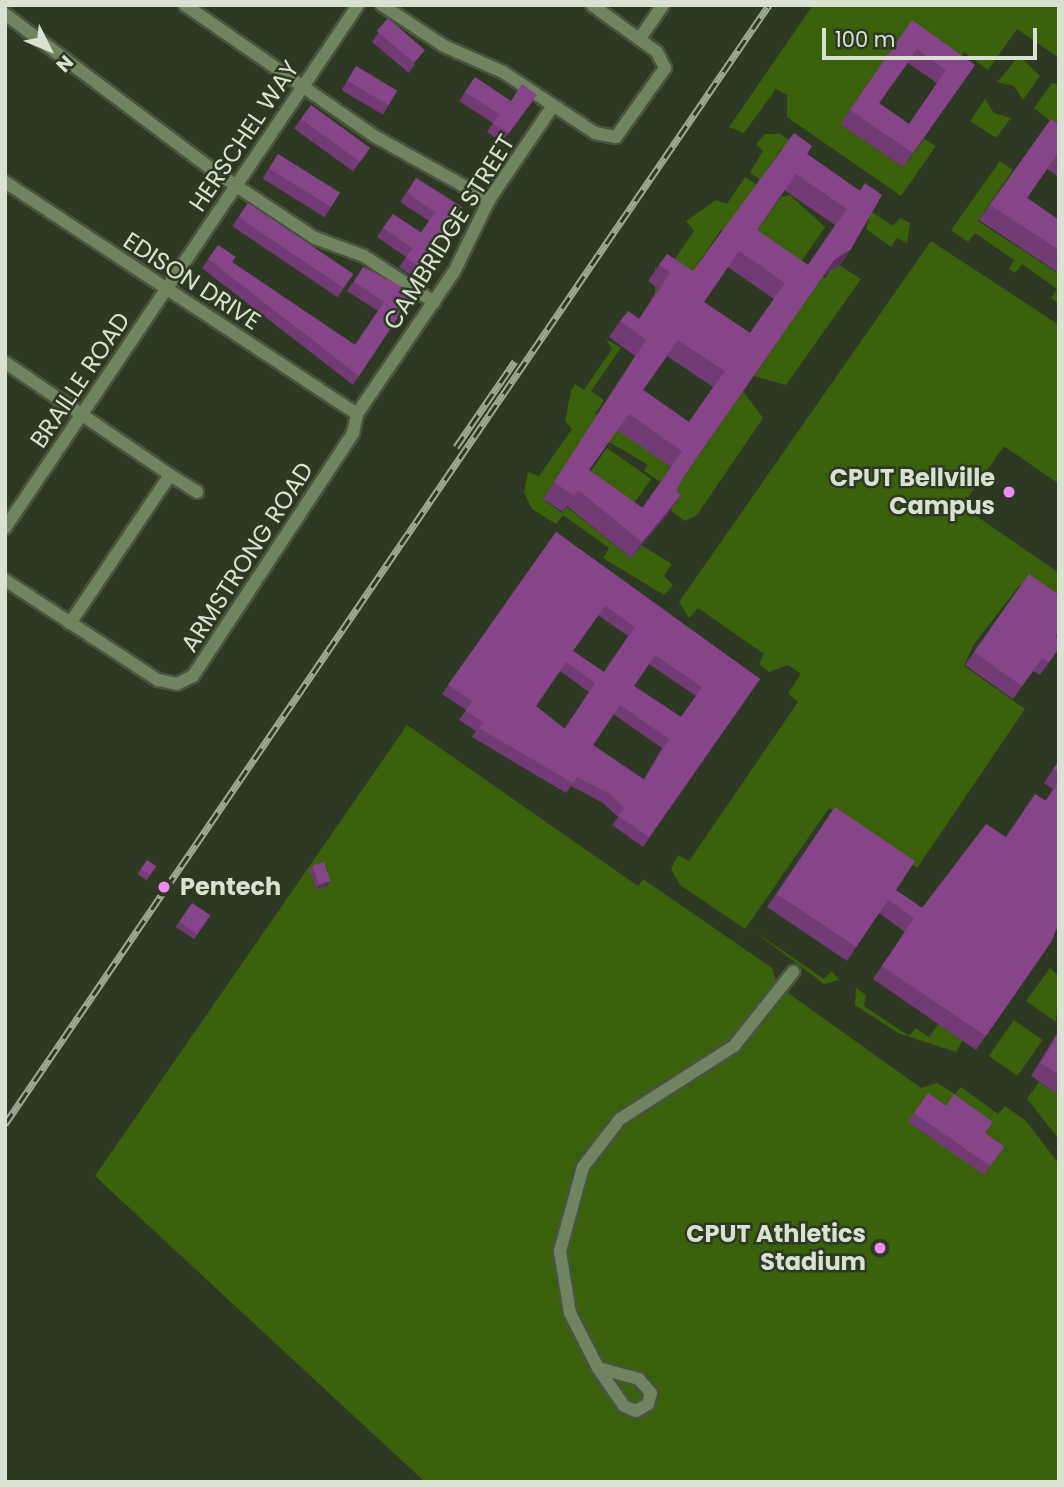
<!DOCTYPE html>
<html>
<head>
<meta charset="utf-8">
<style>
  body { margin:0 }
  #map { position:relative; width:1064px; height:1487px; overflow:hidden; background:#2d3922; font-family:Poppins,sans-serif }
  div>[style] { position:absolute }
  .green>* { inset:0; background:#3b600a; transform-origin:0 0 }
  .roads { filter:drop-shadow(2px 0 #49543e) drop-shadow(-2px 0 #49543e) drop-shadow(0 2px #49543e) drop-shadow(0 -2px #49543e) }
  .minor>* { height:12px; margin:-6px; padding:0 6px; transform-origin:6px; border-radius:6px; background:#718461 }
  .rail>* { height:7px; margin-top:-3.5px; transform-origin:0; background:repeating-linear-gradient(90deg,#2d3922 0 13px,#9fa897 0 26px); box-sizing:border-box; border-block:2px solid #9fa897 }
  .wall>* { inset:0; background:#723b75; transform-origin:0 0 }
  .shaded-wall>* { inset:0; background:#5d305f }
  .building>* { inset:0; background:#854588; transform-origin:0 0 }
  .dots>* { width:19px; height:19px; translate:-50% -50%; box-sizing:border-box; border:4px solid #2d3922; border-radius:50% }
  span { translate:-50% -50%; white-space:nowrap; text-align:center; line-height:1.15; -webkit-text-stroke:5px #2d3922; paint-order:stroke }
  .street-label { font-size:24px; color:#d9e1d3 }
  .poi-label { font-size:24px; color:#d9e1d3; font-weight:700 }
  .right { translate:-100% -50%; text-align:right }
  .left { translate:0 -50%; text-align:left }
  .frame { position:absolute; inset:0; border:7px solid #d9e1d3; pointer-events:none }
  .north { position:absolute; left:14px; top:14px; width:70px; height:70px; -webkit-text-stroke:5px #2d3922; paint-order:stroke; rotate:133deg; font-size:19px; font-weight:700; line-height:28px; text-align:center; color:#d9e1d3 }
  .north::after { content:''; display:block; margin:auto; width:24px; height:32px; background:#d9e1d3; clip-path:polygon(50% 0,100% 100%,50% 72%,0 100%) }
  .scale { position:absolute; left:822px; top:28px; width:215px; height:32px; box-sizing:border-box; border:4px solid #d9e1d3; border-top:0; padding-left:9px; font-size:21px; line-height:24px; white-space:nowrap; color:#d9e1d3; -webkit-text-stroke:5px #2d3922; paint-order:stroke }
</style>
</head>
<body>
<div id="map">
  <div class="green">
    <i style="clip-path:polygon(813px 5px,1059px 5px,1059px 58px,1017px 29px,988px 70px,964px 52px,952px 68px,903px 34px,841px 124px,903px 167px,924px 139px,936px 146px,901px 196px,787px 117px,787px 95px,776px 89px,744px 133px,729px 127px)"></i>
    <i style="clip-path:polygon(1019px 56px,1040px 76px,1023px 100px,1014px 86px,997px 82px)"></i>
    <i style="clip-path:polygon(1052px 83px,1059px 84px,1059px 128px,1034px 108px)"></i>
    <i style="clip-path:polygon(985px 99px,994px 113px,1011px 118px,996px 138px,970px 121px)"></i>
    <i style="clip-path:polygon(765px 134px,780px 134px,808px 153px,802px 164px,851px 197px,858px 189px,876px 200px,872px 212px,893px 226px,900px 218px,910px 223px,907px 243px,897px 238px,891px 247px,866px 229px,871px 211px,854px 199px,849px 205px,797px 169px,801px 161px,782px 148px,760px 180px,750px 172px,763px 151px,756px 144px)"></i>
    <i style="clip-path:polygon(1000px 161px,1013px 170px,978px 221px,1059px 274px,1059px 304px,1051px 298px,1057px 289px,1022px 264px,1015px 273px,1009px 269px,1014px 260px,975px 233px,968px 242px,951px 230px)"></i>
    <i style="clip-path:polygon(745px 177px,757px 185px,755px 233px,781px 197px,790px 195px,825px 227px,801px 262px,825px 278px,836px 263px,861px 279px,786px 385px,754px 376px,811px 291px,721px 230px,671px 303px,655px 293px,655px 267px,668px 269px,694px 231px,686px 221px,716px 200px,727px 204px)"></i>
    <i style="clip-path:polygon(931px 241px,1059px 325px,1059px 484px,1004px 446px,962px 506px,1059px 573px,1059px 614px,1019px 586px,974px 644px,964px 666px,1025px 709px,917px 868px,829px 808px,745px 929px,680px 885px,671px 869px,678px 855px,689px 861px,798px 702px,788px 693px,801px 674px,788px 665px,769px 672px,759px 664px,764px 654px,698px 608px,689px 618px,679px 602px)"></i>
    <i style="clip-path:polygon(606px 339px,621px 348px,591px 391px,604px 400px,595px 414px,684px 476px,743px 391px,763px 418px,697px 515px,685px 521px,667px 508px,676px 493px,644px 471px,648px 465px,589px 430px,543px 499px,562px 513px,567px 507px,631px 558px,641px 545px,672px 564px,664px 576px,673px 585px,664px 595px,603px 558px,609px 548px,563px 515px,556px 524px,532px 509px,524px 492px,528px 472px,539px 476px,572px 429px,565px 421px,571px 391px,575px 384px,584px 390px,612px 349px)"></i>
    <i style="left:607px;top:448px;width:54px;height:47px;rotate:35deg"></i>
    <i style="clip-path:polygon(407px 725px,638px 886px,643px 879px,772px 968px,777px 985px,921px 1088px,937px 1083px,955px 1094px,961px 1087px,998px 1114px,1005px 1106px,1026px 1121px,1059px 1164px,1059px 1482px,425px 1482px,95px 1176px)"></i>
    <i style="clip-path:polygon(751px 929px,824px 979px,832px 971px,839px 980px,824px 984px)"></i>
    <i style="clip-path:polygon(1050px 968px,1059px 976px,1056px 1022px,1026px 1001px)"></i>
    <i style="clip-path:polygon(856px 988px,866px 995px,864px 1006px,909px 1036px,916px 1028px,929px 1037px,938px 1024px,963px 1040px,956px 1052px,898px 1033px,855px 1005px)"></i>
    <i style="left:1014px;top:1020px;width:35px;height:44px;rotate:35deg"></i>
    <i style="clip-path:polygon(1039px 1082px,1059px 1095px,1059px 1139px,1027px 1099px)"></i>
  </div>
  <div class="roads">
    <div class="minor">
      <i style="left:185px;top:5px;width:230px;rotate:34.7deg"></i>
      <i style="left:374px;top:136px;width:132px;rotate:29.1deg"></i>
      <i style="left:382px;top:5px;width:74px;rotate:33.5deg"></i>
      <i style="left:444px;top:46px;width:64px;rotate:23.8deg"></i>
      <i style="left:503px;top:72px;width:110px;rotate:33.5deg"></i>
      <i style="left:595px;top:133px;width:21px;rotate:11deg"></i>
      <i style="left:616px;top:137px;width:85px;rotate:-54.6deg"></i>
      <i style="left:665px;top:68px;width:18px;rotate:-117deg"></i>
      <i style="left:657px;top:52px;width:80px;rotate:-144.1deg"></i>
      <i style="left:5px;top:14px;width:265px;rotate:36.9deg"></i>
      <i style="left:217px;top:173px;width:118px;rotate:33.6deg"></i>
      <i style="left:315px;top:238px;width:52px;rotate:20.2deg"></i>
      <i style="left:364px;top:256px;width:84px;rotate:33.3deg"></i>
      <i style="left:640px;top:38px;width:40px;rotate:-55.1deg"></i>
      <i style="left:5px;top:182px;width:422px;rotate:33.4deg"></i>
      <i style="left:6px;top:363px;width:199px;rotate:34.3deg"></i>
      <i style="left:170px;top:475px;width:179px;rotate:124deg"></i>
      <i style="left:170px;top:475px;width:32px;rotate:32deg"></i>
      <i style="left:5px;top:528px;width:631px;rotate:-55.98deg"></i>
      <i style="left:5px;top:580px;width:183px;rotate:33.2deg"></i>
      <i style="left:158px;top:680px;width:19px;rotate:12deg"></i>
      <i style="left:177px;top:684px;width:18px;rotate:-27deg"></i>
      <i style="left:193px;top:676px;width:291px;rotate:-56.6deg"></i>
      <i style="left:353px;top:433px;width:19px;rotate:-78deg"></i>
      <i style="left:357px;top:414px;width:172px;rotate:-55.7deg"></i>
      <i style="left:454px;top:272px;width:80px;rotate:-64.1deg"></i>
      <i style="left:489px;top:200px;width:114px;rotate:-55.8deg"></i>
      <i style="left:598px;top:1368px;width:46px;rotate:55.6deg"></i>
      <i style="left:624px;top:1406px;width:13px;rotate:23deg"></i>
      <i style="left:636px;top:1411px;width:14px;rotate:-30deg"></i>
      <i style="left:648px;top:1404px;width:11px;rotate:-75deg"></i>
      <i style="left:651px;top:1393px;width:18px;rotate:-131deg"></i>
      <i style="left:639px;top:1379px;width:42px;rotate:-165deg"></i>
      <i style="left:598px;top:1368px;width:62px;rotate:-117deg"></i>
      <i style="left:570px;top:1313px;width:63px;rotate:-99.2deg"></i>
      <i style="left:560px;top:1251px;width:87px;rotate:-74.7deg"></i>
      <i style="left:583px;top:1167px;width:61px;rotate:-52.4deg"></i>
      <i style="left:620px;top:1119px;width:135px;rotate:-32.6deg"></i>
      <i style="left:734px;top:1046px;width:95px;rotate:-51.4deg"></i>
    </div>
  </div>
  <div class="rail">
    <i style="left:456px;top:447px;width:104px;rotate:-55.5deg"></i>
    <i style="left:5px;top:1124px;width:1355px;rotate:-55.68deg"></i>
  </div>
  <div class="wall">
    <i style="clip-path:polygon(388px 18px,415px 64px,409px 73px,372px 42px)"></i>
    <i style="clip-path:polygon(evenodd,912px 20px,975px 65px,903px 167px,840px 124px,912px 20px,908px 63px,937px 83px,909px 124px,879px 103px,908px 63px)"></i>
    <i style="left:356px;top:66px;width:48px;height:28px;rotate:31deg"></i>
    <i style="clip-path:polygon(475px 77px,510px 101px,537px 95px,502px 142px,487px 132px,493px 123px,459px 101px)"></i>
    <i style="left:311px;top:105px;width:73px;height:29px;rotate:36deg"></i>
    <i style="clip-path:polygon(1051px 119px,1059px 124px,1059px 177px,1047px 169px,1027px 198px,1059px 220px,1059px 273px,979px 220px)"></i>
    <i style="left:278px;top:154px;width:73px;height:29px;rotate:32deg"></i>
    <i style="clip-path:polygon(evenodd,807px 154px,860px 191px,851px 249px,840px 265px,823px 276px,684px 476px,676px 491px,670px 511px,631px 558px,567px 506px,563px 512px,543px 499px,635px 356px,609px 337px,628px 311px,639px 319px,648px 305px,658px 288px,648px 281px,667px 254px,693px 271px,807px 154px,784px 190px,835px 225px,808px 265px,757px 230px,784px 190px,807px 154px,728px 267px,774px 299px,750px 333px,704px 302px,728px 267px,807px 154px,667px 356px,713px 387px,689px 422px,643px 390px,667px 356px,807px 154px,617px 430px,671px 467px,642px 508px,589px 470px,617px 430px)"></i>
    <i style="clip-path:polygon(416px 178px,462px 207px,415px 278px,399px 267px,406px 257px,377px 237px,393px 214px,421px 232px,429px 221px,400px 202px)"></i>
    <i style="left:248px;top:203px;width:127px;height:28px;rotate:34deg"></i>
    <i style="clip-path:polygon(218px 245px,232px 262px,355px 345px,378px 311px,347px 291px,363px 267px,414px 293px,353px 385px,202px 268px)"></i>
    <i style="clip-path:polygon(evenodd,556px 532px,760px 679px,643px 847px,612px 825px,618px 817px,603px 803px,571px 786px,566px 793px,472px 737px,476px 731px,459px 720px,466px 710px,442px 694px,556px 532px,598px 615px,628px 636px,604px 672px,573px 651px,598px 615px,556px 532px,649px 664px,696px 696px,681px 717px,634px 686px,649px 664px,556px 532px,560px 671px,589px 692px,564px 729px,536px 706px,560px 671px,556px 532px,613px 714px,662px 748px,644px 779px,593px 745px,613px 714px)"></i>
    <i style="clip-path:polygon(1029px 574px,1056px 637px,1059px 648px,1040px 675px,1033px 671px,1013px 699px,965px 665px)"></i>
    <i style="clip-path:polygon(1059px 761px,1059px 923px,1051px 942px,976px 1050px,873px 979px,905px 932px,879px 913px,847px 961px,767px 907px,835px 807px,896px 890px,922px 908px,1006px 837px,1045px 801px,1053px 789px,1044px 783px)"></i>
    <i style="left:147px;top:860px;width:11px;height:17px;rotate:34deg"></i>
    <i style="clip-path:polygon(313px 866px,330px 881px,327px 886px,316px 889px,310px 870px)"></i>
    <i style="left:192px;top:903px;width:22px;height:29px;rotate:34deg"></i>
    <i style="clip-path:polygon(1059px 1030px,1059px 1095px,1031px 1076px)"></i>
    <i style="left:928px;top:1093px;width:93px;height:35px;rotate:35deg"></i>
  </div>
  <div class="shaded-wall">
    <i style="clip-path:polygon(851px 249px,840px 265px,822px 276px,834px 260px)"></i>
    <i style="clip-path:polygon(681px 495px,670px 511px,631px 558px,642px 542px)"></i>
    <i style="clip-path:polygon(330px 881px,327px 886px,316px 889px,319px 885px)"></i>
  </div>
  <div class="building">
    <i style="left:388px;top:18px;width:49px;height:17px;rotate:41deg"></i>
    <i style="clip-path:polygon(evenodd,912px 20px,975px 65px,913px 153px,850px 110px,912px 20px,917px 49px,946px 70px,909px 124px,879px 103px,917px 49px)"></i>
    <i style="left:356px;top:66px;width:48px;height:17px;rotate:31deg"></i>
    <i style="clip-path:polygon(475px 77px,511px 101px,522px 84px,537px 95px,509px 133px,493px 123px,499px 114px,465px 92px)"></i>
    <i style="left:311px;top:105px;width:73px;height:17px;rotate:36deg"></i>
    <i style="clip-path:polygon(1051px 119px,1059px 124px,1059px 154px,1058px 153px,1027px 198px,1059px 220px,1059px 250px,990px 205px)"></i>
    <i style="clip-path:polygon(evenodd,794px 133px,812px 146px,807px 154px,860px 191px,865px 183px,882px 195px,851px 249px,834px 260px,684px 476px,676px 491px,681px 495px,642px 542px,578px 490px,574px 496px,554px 482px,646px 340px,620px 321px,628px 311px,639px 319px,660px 289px,670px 272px,659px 265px,667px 254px,693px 271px,794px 133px,796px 174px,847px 209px,808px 265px,757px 230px,796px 174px,794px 133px,739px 251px,785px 283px,750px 333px,704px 302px,739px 251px,794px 133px,678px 340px,725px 371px,689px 422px,643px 390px,678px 340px,794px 133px,629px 414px,682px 451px,643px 508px,589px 470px,629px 414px)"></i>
    <i style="left:278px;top:154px;width:73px;height:17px;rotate:32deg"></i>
    <i style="clip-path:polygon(416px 178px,462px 207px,421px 268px,406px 258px,412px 248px,383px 228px,393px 214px,421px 233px,435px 212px,407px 193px)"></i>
    <i style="left:248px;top:203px;width:127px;height:17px;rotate:34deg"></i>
    <i style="clip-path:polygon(218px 245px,236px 257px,232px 262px,355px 345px,384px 302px,354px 282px,363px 267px,414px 293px,359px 376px,208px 259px)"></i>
    <i style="clip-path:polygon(evenodd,556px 532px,760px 679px,649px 837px,618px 816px,624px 808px,610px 794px,577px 777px,573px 783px,479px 728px,483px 722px,466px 711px,472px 701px,448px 685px,556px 532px,605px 606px,635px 627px,604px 672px,573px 651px,605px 606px,556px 532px,655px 655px,702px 687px,681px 717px,634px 686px,655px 655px,556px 532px,566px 662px,595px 683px,565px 729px,536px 706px,566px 662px,556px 532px,620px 705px,669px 739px,644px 780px,593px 745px,620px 705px)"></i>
    <i style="clip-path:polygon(1029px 574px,1059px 595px,1059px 632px,1056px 637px,1059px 639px,1059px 648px,1049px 662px,1042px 658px,1022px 686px,974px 652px)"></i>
    <i style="clip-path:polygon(1059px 761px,1059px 773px,1053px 769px)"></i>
    <i style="clip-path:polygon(1059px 782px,1059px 923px,1051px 942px,986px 1036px,882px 966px,914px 918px,888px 900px,856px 947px,777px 894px,835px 807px,915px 861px,896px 890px,922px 908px,986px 824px,1006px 837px,1035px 794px,1046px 801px)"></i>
    <i style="left:147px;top:860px;width:11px;height:11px;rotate:34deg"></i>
    <i style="left:324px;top:862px;width:20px;height:12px;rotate:72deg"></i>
    <i style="left:192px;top:903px;width:22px;height:23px;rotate:34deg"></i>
    <i style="clip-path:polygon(1059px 1032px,1059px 1075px,1041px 1063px)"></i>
    <i style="clip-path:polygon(928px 1093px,946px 1106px,954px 1094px,993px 1122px,985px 1133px,1004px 1147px,990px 1166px,914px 1113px)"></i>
  </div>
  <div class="dots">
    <i style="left:1009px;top:492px;background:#f08bf5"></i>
    <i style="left:164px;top:887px;background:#f08bf5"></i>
    <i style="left:880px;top:1248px;background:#f08bf5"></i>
  </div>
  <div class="street-label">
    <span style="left:244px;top:136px;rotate:-56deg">HERSCHEL WAY</span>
    <span style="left:449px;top:232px;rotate:-58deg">CAMBRIDGE STREET</span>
    <span style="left:192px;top:281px;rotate:33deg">EDISON DRIVE</span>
    <span style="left:80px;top:380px;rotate:-56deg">BRAILLE ROAD</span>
    <span style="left:247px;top:557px;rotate:-57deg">ARMSTRONG ROAD</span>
  </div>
  <div class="poi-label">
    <span class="right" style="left:995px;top:492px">CPUT Bellville<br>Campus</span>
    <span class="left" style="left:180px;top:887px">Pentech</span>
    <span class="right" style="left:866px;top:1248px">CPUT Athletics<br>Stadium</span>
  </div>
  <div class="frame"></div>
  <div class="north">N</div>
  <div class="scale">100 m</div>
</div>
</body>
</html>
